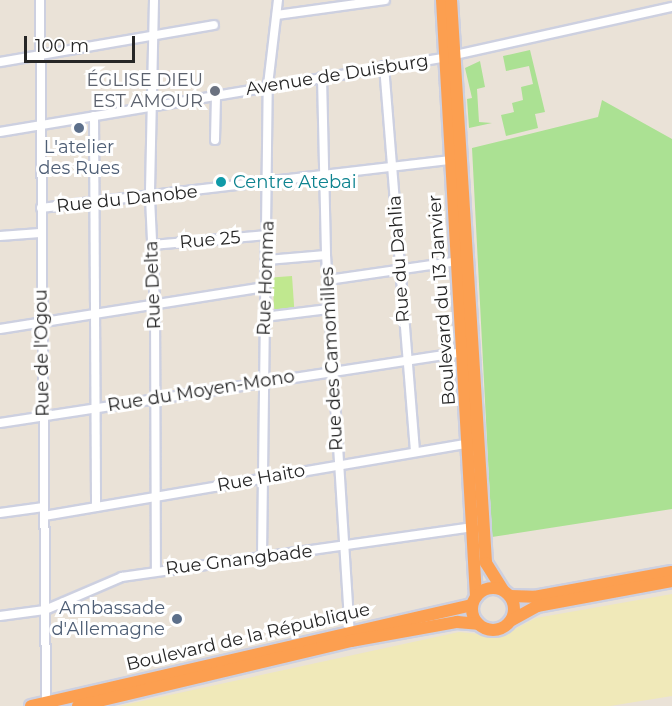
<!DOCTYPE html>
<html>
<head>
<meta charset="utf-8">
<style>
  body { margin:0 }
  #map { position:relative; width:672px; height:706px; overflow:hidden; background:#eae2d7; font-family:Montserrat,sans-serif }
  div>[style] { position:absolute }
  .green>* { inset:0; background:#abe193 }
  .sand>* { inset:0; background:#f0e9b9 }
  .pitch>* { inset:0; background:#c0e88f; transform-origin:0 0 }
  .roads { filter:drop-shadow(2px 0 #cdd0e0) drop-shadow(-2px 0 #cdd0e0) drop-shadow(0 2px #cdd0e0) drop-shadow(0 -2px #cdd0e0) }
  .minor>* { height:8px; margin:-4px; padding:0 4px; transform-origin:4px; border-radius:4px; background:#fff }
  .highway>* { height:12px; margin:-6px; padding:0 6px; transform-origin:6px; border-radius:6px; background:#fc9f50 }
  .highway>.ring { margin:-6px; padding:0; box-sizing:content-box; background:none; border:12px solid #fc9f50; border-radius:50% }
  .dots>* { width:16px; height:16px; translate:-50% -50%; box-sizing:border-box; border:3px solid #fff; border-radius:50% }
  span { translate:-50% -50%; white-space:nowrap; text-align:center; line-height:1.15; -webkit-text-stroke:6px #fff; paint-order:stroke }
  .street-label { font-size:18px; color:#262626 }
  .worship-label { font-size:18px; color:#5b616d }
  .right { translate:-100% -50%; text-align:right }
  .service-label { font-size:18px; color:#4e5e75 }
  .culture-label { font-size:18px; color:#0d838f }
  .left { translate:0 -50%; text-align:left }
  .scale { position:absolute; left:24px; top:36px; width:111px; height:27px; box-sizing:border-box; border:3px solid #262626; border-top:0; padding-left:8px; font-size:18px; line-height:21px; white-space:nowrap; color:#262626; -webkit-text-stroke:4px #fff; paint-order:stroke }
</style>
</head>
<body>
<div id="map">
  <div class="green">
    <i style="clip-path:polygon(530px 50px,545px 112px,535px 114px,538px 128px,506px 136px,501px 115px,514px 112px,512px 103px,523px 100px,521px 87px,533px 84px,529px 66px,506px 71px,503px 56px)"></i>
    <i style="clip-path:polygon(480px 61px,485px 87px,477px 89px,479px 122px,492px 123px,469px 128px,467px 99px,472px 98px,465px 68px)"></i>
    <i style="clip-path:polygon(602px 100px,672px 139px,672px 509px,492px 537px,472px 148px,598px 117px)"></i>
  </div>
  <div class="sand">
    <i style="clip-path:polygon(672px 594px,672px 696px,610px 706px,119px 706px,459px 632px,501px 636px,536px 618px)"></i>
  </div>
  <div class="pitch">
    <i style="left:292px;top:276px;width:32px;height:20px;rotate:86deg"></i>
  </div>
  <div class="roads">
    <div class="minor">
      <i style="left:40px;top:0;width:706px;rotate:89.51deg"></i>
      <i style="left:154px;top:0;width:198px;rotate:91.2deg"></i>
      <i style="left:150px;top:198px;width:107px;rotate:87.3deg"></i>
      <i style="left:155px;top:305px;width:266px;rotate:89.8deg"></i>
      <i style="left:277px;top:15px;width:109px;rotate:-7.9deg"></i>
      <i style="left:0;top:62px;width:217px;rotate:-9.8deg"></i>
      <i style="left:384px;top:66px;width:386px;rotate:85.4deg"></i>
      <i style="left:322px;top:77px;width:178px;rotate:88.7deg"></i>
      <i style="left:326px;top:255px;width:382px;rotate:86.4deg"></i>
      <i style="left:94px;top:116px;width:391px;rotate:89.7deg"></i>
      <i style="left:0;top:132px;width:452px;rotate:-9.5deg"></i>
      <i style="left:446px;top:57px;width:231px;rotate:-12.5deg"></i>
      <i style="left:215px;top:140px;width:45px;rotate:-88.7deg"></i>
      <i style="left:41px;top:208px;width:417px;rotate:-6.7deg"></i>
      <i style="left:0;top:236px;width:40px;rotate:-4.3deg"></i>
      <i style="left:152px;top:245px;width:116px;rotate:-4.9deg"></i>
      <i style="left:267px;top:260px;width:59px;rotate:-4.8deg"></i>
      <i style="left:328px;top:280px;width:131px;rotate:-8.3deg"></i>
      <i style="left:264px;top:317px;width:65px;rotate:-7deg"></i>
      <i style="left:0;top:329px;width:268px;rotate:-9deg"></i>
      <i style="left:0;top:423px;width:469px;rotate:-8.7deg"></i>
      <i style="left:0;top:513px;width:44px;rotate:-7.8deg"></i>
      <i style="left:44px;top:516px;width:433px;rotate:-9.7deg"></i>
      <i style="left:262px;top:556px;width:471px;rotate:-89.3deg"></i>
      <i style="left:268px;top:85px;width:86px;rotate:-83.3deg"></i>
      <i style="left:0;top:616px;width:45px;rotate:-7.6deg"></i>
      <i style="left:45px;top:610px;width:84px;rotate:-23.2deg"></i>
      <i style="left:122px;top:577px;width:356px;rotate:-8.1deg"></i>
    </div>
    <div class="highway">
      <i style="left:442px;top:0;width:598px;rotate:86.74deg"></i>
      <i style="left:451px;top:0;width:564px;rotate:86.44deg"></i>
      <i style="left:486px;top:563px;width:31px;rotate:58deg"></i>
      <i class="ring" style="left:472px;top:588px;width:30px;height:30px"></i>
      <i style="left:510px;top:596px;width:24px;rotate:2deg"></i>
      <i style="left:534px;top:597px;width:140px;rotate:-10.3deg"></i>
      <i style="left:512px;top:620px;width:29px;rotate:-29deg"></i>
      <i style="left:537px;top:606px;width:137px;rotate:-10.5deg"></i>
      <i style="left:31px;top:706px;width:452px;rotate:-12.9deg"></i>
      <i style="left:78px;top:706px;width:281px;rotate:-13.4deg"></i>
      <i style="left:351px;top:641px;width:108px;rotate:-10.2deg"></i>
      <i style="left:457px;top:622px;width:21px;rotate:5deg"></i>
    </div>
  </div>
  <div class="dots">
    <i style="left:215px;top:91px;background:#6b7280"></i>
    <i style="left:79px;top:128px;background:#5c6f8a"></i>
    <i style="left:221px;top:182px;background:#0f9aa8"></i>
    <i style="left:177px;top:619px;background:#5c6f8a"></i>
  </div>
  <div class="street-label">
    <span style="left:337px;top:75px;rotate:-9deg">Avenue de Duisburg</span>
    <span style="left:127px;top:199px;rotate:-6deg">Rue du Danobe</span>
    <span style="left:210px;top:240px;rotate:-5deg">Rue 25</span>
    <span style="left:399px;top:259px;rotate:-94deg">Rue du Dahlia</span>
    <span style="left:266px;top:278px;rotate:-88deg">Rue Homma</span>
    <span style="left:153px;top:285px;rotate:-92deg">Rue Delta</span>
    <span style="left:442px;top:300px;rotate:-94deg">Boulevard du 13 Janvier</span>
    <span style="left:42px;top:353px;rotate:-91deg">Rue de l'Ogou</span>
    <span style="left:332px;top:359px;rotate:-93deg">Rue des Camomilles</span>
    <span style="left:201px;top:391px;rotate:-9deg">Rue du Moyen-Mono</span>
    <span style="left:261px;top:478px;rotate:-10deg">Rue Haito</span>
    <span style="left:239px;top:560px;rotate:-7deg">Rue Gnangbade</span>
    <span style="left:248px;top:637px;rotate:-13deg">Boulevard de la République</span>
  </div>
  <div class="worship-label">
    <span class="right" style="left:203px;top:91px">ÉGLISE DIEU<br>EST AMOUR</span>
  </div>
  <div class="service-label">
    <span style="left:79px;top:158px">L'atelier<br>des Rues</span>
    <span class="right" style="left:165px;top:619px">Ambassade<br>d'Allemagne</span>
  </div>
  <div class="culture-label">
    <span class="left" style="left:233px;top:182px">Centre Atebai</span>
  </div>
  <div class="scale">100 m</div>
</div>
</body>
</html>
